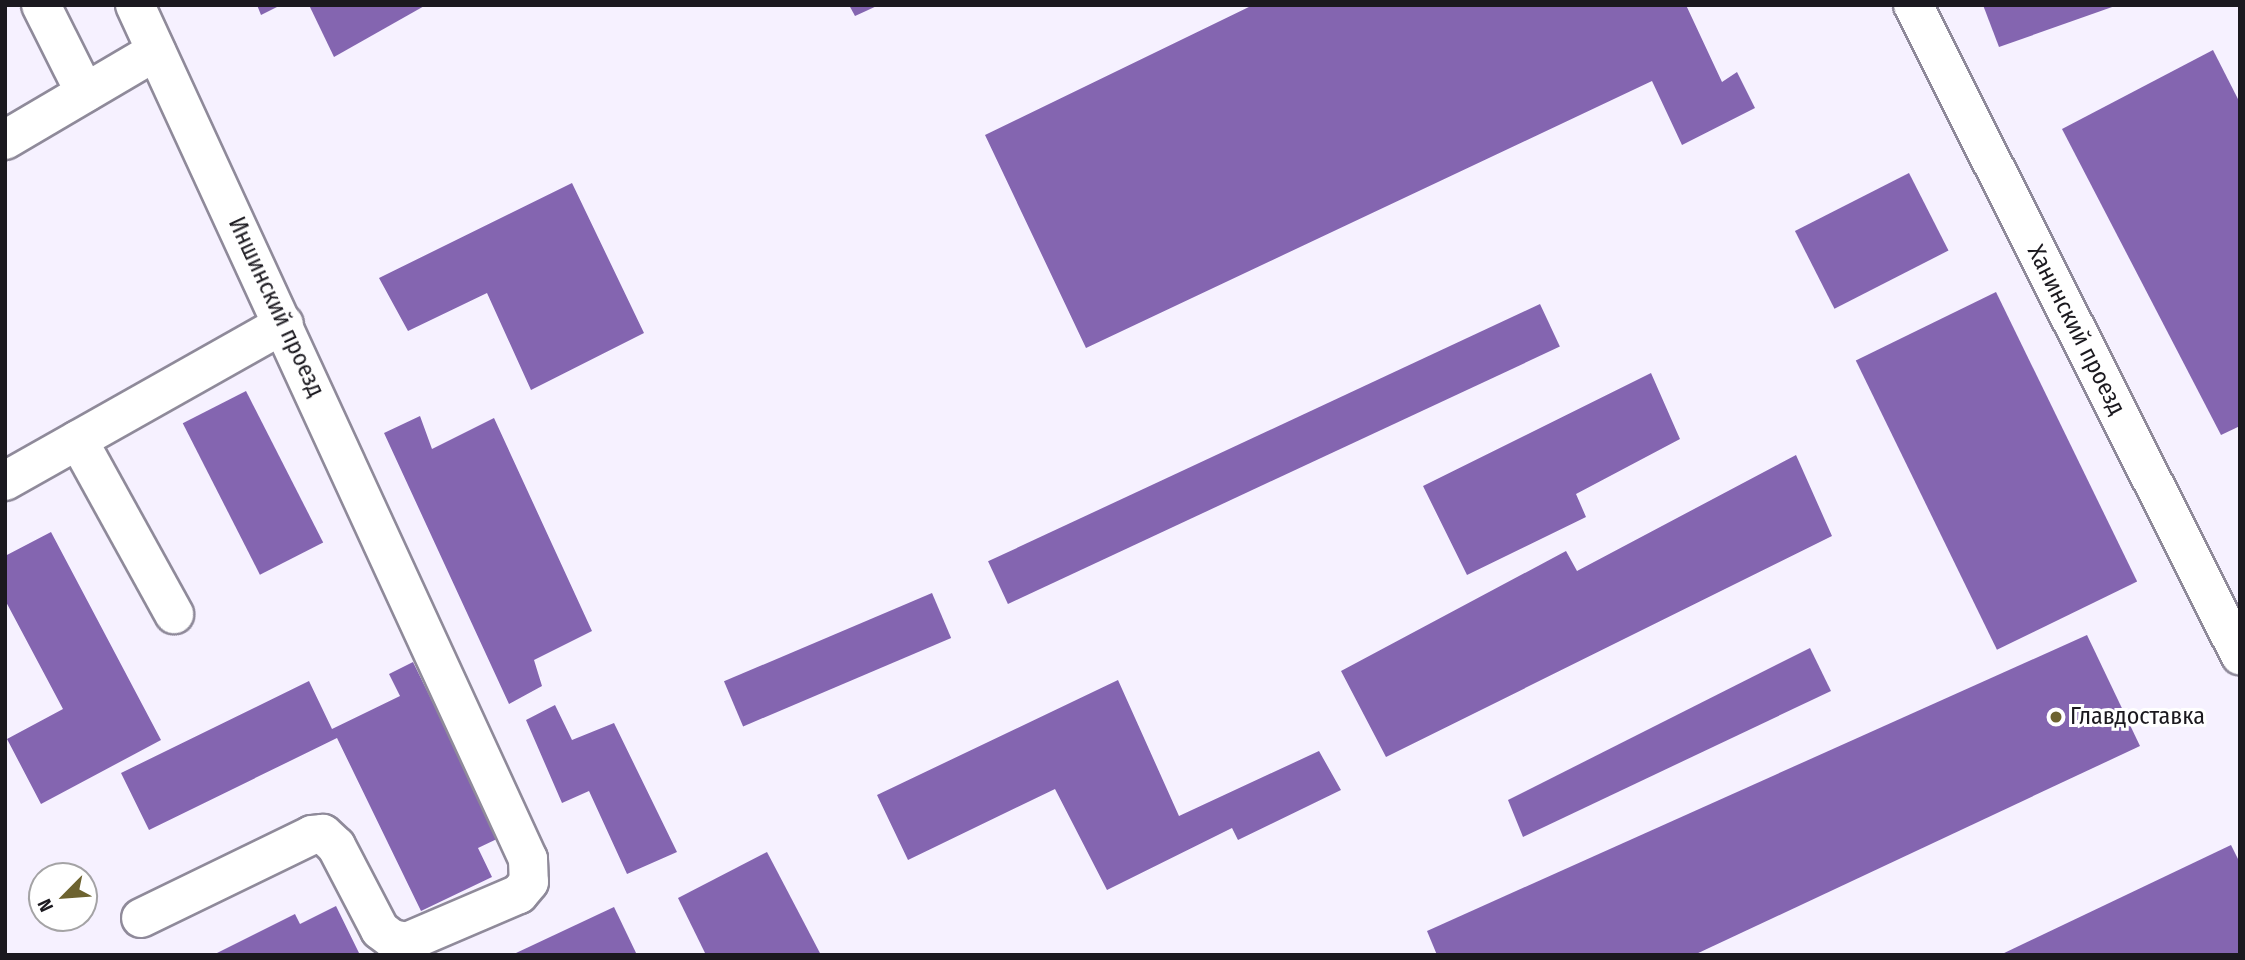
<!DOCTYPE html>
<html>
<head>
<meta charset="utf-8">
<style>
  body { margin:0 }
  #map { position:relative; width:2245px; height:960px; overflow:hidden; background:#f6f1ff; font-family:"Fira Sans Condensed",sans-serif }
  div>[style] { position:absolute }
  .building>* { inset:0; background:#8465b0; transform-origin:0 0 }
  .roads { filter:drop-shadow(2px 0 #8f8a9a) drop-shadow(-2px 0 #8f8a9a) drop-shadow(0 2px #8f8a9a) drop-shadow(0 -2px #8f8a9a) }
  .minor>* { height:38px; margin:-19px; padding:0 19px; transform-origin:19px; border-radius:19px; background:#fff }
  .dots>* { width:19px; height:19px; translate:-50% -50%; box-sizing:border-box; border:4px solid #fff; border-radius:50% }
  span { translate:-50% -50%; white-space:nowrap; text-align:center; line-height:1.15; -webkit-text-stroke:6px #fff; paint-order:stroke }
  .street-label { font-size:24px; color:#1b191f }
  .poi-label { font-size:24px; color:#1b191f }
  .left { translate:0 -50%; text-align:left }
  .frame { position:absolute; inset:0; border:7px solid #1b191f; pointer-events:none }
  .north { position:absolute; left:28px; top:862px; width:70px; height:70px; box-sizing:border-box; background:#fff; border:2px solid #a4a3a5; border-radius:50%; rotate:245deg; font-size:19px; font-weight:700; line-height:28px; text-align:center; color:#1b191f }
  .north::after { content:''; display:block; margin:auto; width:24px; height:32px; background:#6d6330; clip-path:polygon(50% 0,100% 100%,50% 72%,0 100%) }
</style>
</head>
<body>
<div id="map">
  <div class="building">
    <i style="clip-path:polygon(257px 5px,281px 5px,261px 15px)"></i>
    <i style="clip-path:polygon(309px 5px,426px 5px,334px 57px)"></i>
    <i style="clip-path:polygon(849px 5px,879px 5px,855px 16px)"></i>
    <i style="clip-path:polygon(1253px 5px,1686px 5px,1722px 82px,1737px 72px,1755px 108px,1682px 145px,1652px 81px,1086px 348px,985px 135px)"></i>
    <i style="clip-path:polygon(1983px 5px,2115px 5px,2115px 6px,1999px 47px)"></i>
    <i style="clip-path:polygon(2213px 50px,2240px 103px,2240px 426px,2221px 435px,2062px 129px)"></i>
    <i style="left:1909px;top:173px;width:87px;height:128px;rotate:63deg"></i>
    <i style="clip-path:polygon(572px 183px,644px 333px,531px 390px,487px 293px,408px 331px,379px 278px)"></i>
    <i style="left:1996px;top:292px;width:322px;height:156px;rotate:64deg"></i>
    <i style="left:1540px;top:304px;width:47px;height:609px;rotate:65deg"></i>
    <i style="clip-path:polygon(1651px 373px,1680px 439px,1576px 494px,1586px 517px,1467px 575px,1423px 486px)"></i>
    <i style="left:246px;top:391px;width:170px;height:71px;rotate:63deg"></i>
    <i style="clip-path:polygon(420px 416px,432px 449px,494px 418px,592px 631px,534px 660px,542px 686px,509px 704px,384px 433px)"></i>
    <i style="clip-path:polygon(1796px 455px,1832px 536px,1386px 757px,1341px 671px,1566px 551px,1577px 571px)"></i>
    <i style="clip-path:polygon(51px 532px,161px 740px,41px 804px,7px 739px,63px 709px,5px 600px,5px 556px)"></i>
    <i style="left:932px;top:593px;width:49px;height:226px;rotate:67deg"></i>
    <i style="clip-path:polygon(2087px 635px,2140px 746px,1694px 955px,1437px 955px,1427px 931px)"></i>
    <i style="clip-path:polygon(1810px 648px,1831px 691px,1523px 837px,1508px 800px)"></i>
    <i style="clip-path:polygon(413px 662px,499px 838px,478px 848px,492px 877px,421px 911px,337px 738px,149px 830px,121px 773px,309px 681px,332px 729px,400px 696px,389px 674px)"></i>
    <i style="clip-path:polygon(1118px 680px,1179px 816px,1319px 751px,1341px 790px,1238px 840px,1232px 828px,1107px 890px,1055px 789px,908px 860px,877px 795px)"></i>
    <i style="clip-path:polygon(555px 705px,572px 740px,614px 723px,677px 852px,627px 874px,589px 791px,562px 803px,526px 720px)"></i>
    <i style="clip-path:polygon(2231px 845px,2240px 863px,2240px 955px,2000px 955px)"></i>
    <i style="clip-path:polygon(767px 852px,821px 955px,706px 955px,678px 898px)"></i>
    <i style="clip-path:polygon(336px 906px,360px 955px,213px 955px,295px 914px,300px 924px)"></i>
    <i style="clip-path:polygon(614px 907px,637px 955px,517px 955px,516px 953px)"></i>
  </div>
  <div class="roads">
    <div class="minor">
      <i style="left:41px;top:5px;width:98px;rotate:63.4deg"></i>
      <i style="left:135px;top:5px;width:940px;rotate:65.29deg"></i>
      <i style="left:528px;top:859px;width:23px;rotate:88deg"></i>
      <i style="left:529px;top:882px;width:16px;rotate:130deg"></i>
      <i style="left:519px;top:894px;width:122px;rotate:156.8deg"></i>
      <i style="left:407px;top:942px;width:15px;rotate:-169deg"></i>
      <i style="left:392px;top:939px;width:15px;rotate:-143deg"></i>
      <i style="left:380px;top:930px;width:95px;rotate:-117.6deg"></i>
      <i style="left:336px;top:846px;width:18px;rotate:-137deg"></i>
      <i style="left:323px;top:834px;width:11px;rotate:175deg"></i>
      <i style="left:312px;top:835px;width:190px;rotate:154.1deg"></i>
      <i style="left:1913px;top:5px;width:728px;rotate:63.29deg"></i>
      <i style="left:5px;top:140px;width:175px;rotate:-30.5deg"></i>
      <i style="left:78px;top:440px;width:199px;rotate:61.1deg"></i>
      <i style="left:5px;top:481px;width:320px;rotate:-29.4deg"></i>
    </div>
  </div>
  <div class="dots">
    <i style="left:2056px;top:717px;background:#6d6330"></i>
  </div>
  <div class="street-label">
    <span style="left:276px;top:307px;rotate:65deg">Иншинский проезд</span>
    <span style="left:2076px;top:330px;rotate:63deg">Ханинский проезд</span>
  </div>
  <div class="poi-label">
    <span class="left" style="left:2070px;top:717px">Главдоставка</span>
  </div>
  <div class="frame"></div>
  <div class="north">N</div>
</div>
</body>
</html>
